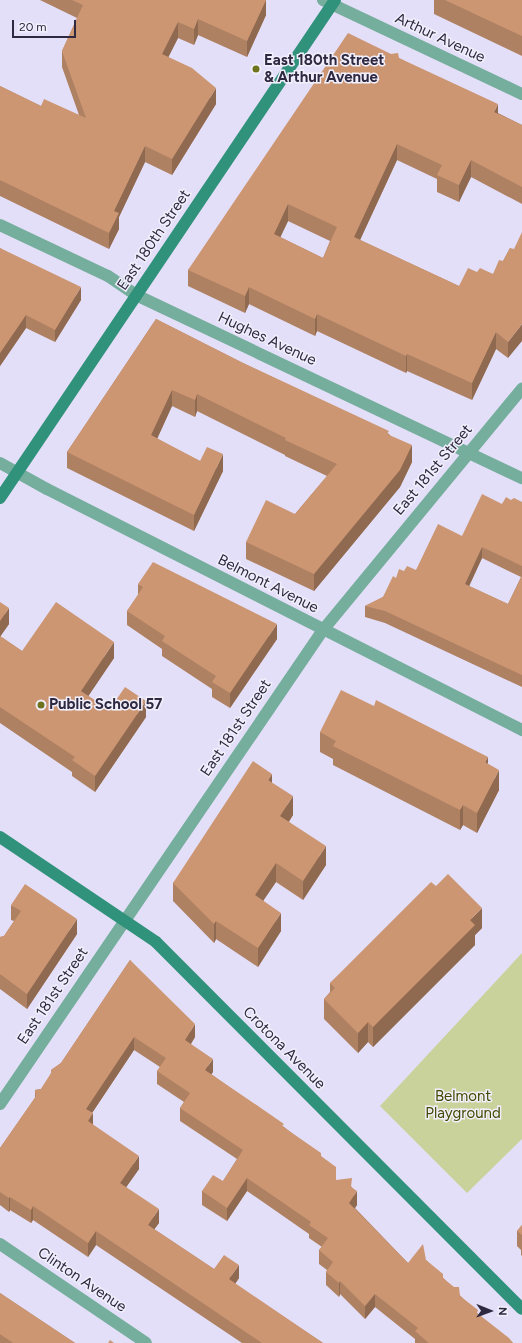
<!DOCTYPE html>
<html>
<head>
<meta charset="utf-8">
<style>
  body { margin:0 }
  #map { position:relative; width:522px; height:1343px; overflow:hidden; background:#e4dff8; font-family:Figtree,sans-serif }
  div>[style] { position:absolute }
  .green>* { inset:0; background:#cad29b }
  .street>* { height:12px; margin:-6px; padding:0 6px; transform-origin:6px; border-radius:6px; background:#76ae9e }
  .secondary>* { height:12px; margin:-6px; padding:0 6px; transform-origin:6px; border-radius:6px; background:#31927c }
  .wall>* { inset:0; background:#af8163 }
  .shaded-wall>* { inset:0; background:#8f6950 }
  .building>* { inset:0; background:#cc9673 }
  .dots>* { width:11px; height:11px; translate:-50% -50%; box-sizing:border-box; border:2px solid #f1effb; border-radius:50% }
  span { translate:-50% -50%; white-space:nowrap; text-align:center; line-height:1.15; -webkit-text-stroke:3px #f1effb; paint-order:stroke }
  .street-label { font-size:15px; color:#2e2940 }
  .poi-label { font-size:15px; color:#2e2940; font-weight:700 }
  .left { translate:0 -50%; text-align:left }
  .park-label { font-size:15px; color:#434900 }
  .north { position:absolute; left:470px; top:1291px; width:40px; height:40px; -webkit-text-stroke:3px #f1effb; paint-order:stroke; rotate:91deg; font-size:11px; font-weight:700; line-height:16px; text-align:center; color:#2e2940 }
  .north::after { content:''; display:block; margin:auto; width:14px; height:18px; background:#2e2940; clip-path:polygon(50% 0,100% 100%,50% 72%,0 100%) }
  .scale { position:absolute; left:12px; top:20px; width:64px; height:18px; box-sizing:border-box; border:2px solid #2e2940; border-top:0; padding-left:5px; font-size:12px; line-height:14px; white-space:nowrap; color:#2e2940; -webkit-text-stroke:3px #f1effb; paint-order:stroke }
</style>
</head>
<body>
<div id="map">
  <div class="green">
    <i style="clip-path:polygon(522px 953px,522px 1139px,467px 1193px,380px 1106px)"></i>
  </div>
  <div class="street">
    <i style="left:323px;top:0;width:220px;rotate:25.3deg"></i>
    <i style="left:0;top:225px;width:119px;rotate:25.3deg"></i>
    <i style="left:108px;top:276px;width:34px;rotate:34deg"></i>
    <i style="left:136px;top:295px;width:427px;rotate:25.4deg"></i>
    <i style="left:0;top:463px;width:54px;rotate:29deg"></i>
    <i style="left:47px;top:489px;width:533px;rotate:26.9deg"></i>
    <i style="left:0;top:1104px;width:574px;rotate:-55.73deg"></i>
    <i style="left:323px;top:630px;width:313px;rotate:-50.5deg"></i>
    <i style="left:0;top:1244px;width:176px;rotate:34.1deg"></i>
  </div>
  <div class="secondary">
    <i style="left:0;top:498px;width:600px;rotate:-56.07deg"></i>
    <i style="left:0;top:837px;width:188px;rotate:33.9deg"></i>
    <i style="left:156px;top:942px;width:518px;rotate:45.08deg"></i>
  </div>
  <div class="wall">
    <i style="clip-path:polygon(40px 0,266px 0,266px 15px,247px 57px,198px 35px,194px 45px,178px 38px,168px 57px,216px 104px,172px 175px,145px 162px,119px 217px,119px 229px,109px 249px,0 196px,0 86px,41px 106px,79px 115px,62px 67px,62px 51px,77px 18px)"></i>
    <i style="clip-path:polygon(434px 0,522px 0,522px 56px,434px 14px)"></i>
    <i style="clip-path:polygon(evenodd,399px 58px,498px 113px,522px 125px,522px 204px,471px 177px,459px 202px,437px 192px,437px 179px,397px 160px,360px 240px,459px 286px,477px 272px,493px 274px,503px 261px,510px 248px,508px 358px,496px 349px,472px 400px,407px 371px,406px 373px,317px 331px,315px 336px,249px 304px,245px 313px,188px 286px,188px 270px,399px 58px,288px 221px,330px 241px,323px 258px,280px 237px,288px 221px)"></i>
    <i style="clip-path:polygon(0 248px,81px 300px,55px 342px,26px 328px,0 366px)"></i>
    <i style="clip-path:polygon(156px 319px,241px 362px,389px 434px,412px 462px,400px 487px,314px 591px,246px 559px,246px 542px,295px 514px,327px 476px,285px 456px,285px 455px,197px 411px,195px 417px,172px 406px,157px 439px,200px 461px,223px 471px,194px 531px,67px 468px,67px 452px)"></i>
    <i style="clip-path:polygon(evenodd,511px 500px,522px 502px,522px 687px,385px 623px,365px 617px,365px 606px,383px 597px,396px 578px,404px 571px,416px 570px,462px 536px,502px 504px,511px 500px,482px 558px,521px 577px,508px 604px,469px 586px,482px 558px)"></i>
    <i style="clip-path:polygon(138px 584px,277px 639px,230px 708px,212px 697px,212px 689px,162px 656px,162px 649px,127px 625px,127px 611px,138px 595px)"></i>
    <i style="clip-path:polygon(0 602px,9px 624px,0 636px,22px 651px,114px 658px,88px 696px,108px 709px,112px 706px,146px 717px,95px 792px,72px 776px,72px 772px,0 723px)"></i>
    <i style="clip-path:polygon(320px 732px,488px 764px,499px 790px,477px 833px,463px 825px,460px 830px,333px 765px,333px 759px,320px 752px)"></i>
    <i style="clip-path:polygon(272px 783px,293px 815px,289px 822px,326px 865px,303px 900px,276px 882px,263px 900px,281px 931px,258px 967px,216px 939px,214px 943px,173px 901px,173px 883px)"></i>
    <i style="clip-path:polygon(436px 886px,482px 928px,475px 935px,475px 945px,373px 1047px,368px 1042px,358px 1053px,324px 1019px,324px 999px,330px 992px,330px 983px)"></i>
    <i style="clip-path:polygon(11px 905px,77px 934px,27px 1009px,0 989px,0 937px,4px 936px,14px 921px,11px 920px)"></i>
    <i style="clip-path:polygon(130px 960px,195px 1037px,191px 1044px,213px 1072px,211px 1074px,284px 1127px,321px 1156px,336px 1180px,352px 1187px,357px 1205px,355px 1208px,408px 1263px,426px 1260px,478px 1314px,513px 1343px,415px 1343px,415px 1339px,375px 1307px,365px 1319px,340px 1294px,339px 1297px,326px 1285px,326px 1272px,327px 1270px,319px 1264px,319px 1250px,322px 1247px,309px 1238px,309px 1234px,247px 1191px,227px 1221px,202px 1205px,202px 1191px,223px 1181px,237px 1159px,180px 1121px,180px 1108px,184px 1102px,157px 1084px,157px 1071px,160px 1067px,134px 1050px,92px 1113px,93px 1125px,139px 1169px,126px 1187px,159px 1223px,154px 1229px,214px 1269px,239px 1278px,235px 1284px,323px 1343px,242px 1343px,96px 1245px,88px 1257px,33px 1220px,31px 1223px,10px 1210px,9px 1212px,0 1205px,0 1148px,35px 1098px,35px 1090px,41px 1089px,51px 1074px,51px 1070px,61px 1063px)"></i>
    <i style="clip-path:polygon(522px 1225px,522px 1256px,521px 1255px,521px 1250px,517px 1246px,517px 1231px)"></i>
    <i style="clip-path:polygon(0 1293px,75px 1343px,0 1343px)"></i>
  </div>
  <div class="shaded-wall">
    <i style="clip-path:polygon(266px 0,266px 15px,247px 57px,247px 41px)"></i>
    <i style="clip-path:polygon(198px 19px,198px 35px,194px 45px,194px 29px)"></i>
    <i style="clip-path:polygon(178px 22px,178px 38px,162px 70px,162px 54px)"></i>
    <i style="clip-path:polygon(216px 88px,216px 104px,172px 175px,172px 159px)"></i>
    <i style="clip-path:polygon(498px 104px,498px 121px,494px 112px)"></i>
    <i style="clip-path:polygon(397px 144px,397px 160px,354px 253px,354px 237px)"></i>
    <i style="clip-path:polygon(145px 146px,145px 162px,119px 217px,119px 229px,109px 249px,109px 233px,114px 211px)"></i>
    <i style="clip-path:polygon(471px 160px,471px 177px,459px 202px,459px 185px)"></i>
    <i style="clip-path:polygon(288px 204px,288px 221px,274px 251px,274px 234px)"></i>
    <i style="clip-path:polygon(81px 287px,81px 300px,55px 342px,55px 330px)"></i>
    <i style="clip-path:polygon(249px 287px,249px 304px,245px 313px,245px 296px)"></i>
    <i style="clip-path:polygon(317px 314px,317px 331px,315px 336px,315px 319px)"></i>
    <i style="clip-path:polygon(26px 315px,26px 328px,0 366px,0 353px)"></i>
    <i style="clip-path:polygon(522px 324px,522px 341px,508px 358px,508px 342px)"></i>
    <i style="clip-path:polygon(496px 332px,496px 349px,472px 400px,472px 383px)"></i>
    <i style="clip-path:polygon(407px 354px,407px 371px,406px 373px,406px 356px)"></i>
    <i style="clip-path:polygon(172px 390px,172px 406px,151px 452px,151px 435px)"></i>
    <i style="clip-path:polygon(197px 394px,197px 411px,195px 417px,195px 400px)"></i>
    <i style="clip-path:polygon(412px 445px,412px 462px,400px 487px,314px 591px,314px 574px)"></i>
    <i style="clip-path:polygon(223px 454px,223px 471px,194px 531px,194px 515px)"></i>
    <i style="clip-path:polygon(482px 547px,482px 558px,465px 595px,465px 584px)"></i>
    <i style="clip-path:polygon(9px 608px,9px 624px,0 637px,0 621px)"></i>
    <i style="clip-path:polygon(277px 624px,277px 639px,230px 708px,230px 693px)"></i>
    <i style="clip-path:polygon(114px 642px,114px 658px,81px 707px,81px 691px)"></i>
    <i style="clip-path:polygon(146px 701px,146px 717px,95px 792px,95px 776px)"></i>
    <i style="clip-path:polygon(488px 757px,488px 776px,485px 762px)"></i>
    <i style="clip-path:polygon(499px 770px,499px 790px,477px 833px,477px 813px)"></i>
    <i style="clip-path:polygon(272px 774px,272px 793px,268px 780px)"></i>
    <i style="clip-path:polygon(293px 796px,293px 815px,280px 834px,280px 816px)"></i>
    <i style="clip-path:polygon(463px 805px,463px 825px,460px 830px,460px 810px)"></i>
    <i style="clip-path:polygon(326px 846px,326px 865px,303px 900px,303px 881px)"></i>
    <i style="clip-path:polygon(276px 863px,276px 882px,255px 913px,255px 895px)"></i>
    <i style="clip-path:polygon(482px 908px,482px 928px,475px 935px,475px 945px,373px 1047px,373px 1027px,470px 920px)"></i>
    <i style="clip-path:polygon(281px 913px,281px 931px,258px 967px,258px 948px)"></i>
    <i style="clip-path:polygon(77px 919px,77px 934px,27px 1009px,27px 994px)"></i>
    <i style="clip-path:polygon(216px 921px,216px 939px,214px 943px,214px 924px)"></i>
    <i style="clip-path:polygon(368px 1022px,368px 1042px,358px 1053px,358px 1033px)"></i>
    <i style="clip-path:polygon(195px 1024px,195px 1037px,185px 1053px,185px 1040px)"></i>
    <i style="clip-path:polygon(134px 1037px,134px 1050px,86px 1122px,86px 1109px)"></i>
    <i style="clip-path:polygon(213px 1059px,213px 1072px,205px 1083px,205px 1070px)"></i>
    <i style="clip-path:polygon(93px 1113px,93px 1126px,88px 1121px)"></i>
    <i style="clip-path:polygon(139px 1156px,139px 1169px,120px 1196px,120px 1183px)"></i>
    <i style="clip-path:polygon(247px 1178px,247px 1191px,227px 1221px,227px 1208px)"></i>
    <i style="clip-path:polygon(357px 1191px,357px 1205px,349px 1216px,349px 1203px)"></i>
    <i style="clip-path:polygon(10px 1197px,10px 1210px,9px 1212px,9px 1198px)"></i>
    <i style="clip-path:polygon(33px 1206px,33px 1220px,31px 1223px,31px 1210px)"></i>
    <i style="clip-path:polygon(159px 1209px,159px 1223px,148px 1238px,148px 1225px)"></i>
    <i style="clip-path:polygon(96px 1231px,96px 1245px,88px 1257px,88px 1243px)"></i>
    <i style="clip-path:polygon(239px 1265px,239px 1278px,229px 1293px,229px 1279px)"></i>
    <i style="clip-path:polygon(340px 1281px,340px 1294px,339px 1297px,339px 1283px)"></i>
    <i style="clip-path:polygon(375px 1294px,375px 1307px,365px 1319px,365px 1306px)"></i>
  </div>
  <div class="building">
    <i style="clip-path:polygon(72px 0,266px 0,247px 41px,198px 19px,194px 29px,178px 22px,162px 54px,192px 68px,216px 88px,172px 159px,145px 146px,114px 211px,119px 213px,109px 233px,0 180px,0 86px,41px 106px,44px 99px,86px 118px,62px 51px,83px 5px)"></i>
    <i style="clip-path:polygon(445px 0,522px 0,522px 36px)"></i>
    <i style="clip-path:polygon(evenodd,348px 33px,391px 54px,398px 53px,399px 58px,498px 104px,494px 112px,522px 125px,522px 187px,471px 160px,459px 185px,437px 175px,442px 165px,397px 144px,354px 237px,459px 286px,468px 268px,477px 272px,480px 268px,493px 274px,499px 260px,503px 261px,510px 248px,514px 249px,522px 232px,522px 324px,508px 342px,496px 332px,472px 383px,407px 354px,406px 356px,317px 314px,315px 319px,249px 287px,245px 296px,188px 270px,348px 33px,288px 204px,337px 227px,323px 258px,274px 234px,288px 204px)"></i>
    <i style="clip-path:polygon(0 248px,81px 287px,55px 330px,26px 315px,0 353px)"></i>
    <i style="clip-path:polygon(156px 319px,241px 362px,389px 431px,387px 434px,412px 445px,400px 470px,314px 574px,246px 542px,266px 500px,295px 514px,337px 464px,285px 440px,286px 438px,197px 394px,195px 400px,172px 390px,151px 435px,200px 461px,207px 447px,223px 454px,194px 515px,67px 452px)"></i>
    <i style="clip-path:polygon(482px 494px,502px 504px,506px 497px,511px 500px,514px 498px,522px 502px,522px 566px,482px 547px,465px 584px,508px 604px,522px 576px,522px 675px,385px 611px,365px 606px,383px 597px,393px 576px,396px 578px,399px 569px,404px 571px,407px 566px,416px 570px,438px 524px,462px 536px)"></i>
    <i style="clip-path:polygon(153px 562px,277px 624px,230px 693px,212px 682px,216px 676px,162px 641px,165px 636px,127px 611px,143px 587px,138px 584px)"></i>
    <i style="clip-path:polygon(0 602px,9px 608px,0 621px)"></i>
    <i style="clip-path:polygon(56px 602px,114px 642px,81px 691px,108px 709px,111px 705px,112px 706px,125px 687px,146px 701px,95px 776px,72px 760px,75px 757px,0 707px,0 636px,22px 651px)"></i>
    <i style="clip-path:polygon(341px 690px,374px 706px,376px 700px,488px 757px,485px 762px,499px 770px,477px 813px,463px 805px,460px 810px,333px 746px,336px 741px,320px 732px)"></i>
    <i style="clip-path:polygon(253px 761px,272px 774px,268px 780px,293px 796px,280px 816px,326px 846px,303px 881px,276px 863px,255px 895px,281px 913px,258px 948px,216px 921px,214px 924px,173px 883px)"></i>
    <i style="clip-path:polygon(448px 874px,482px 908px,470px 920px,475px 925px,373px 1027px,368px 1022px,358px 1033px,324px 999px,335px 988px,330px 983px,431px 882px,436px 886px)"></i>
    <i style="clip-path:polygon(25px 884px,77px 919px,27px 994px,0 974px,0 937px,4px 936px,21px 911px,11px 905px)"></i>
    <i style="clip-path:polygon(130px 960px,195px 1024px,185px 1040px,213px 1059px,205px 1070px,258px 1106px,284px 1124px,282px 1126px,321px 1153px,321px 1156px,336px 1167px,336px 1180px,352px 1178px,351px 1187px,357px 1191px,349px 1203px,408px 1263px,423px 1244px,426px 1260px,443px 1274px,443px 1278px,454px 1287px,459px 1287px,460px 1296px,478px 1310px,477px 1313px,509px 1338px,513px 1343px,429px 1343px,415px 1331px,418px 1328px,375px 1294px,365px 1306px,340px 1281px,339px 1283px,326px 1272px,333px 1262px,319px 1250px,328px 1238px,309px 1225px,311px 1222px,247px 1178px,227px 1208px,202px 1191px,213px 1175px,223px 1181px,243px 1150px,180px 1108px,190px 1093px,157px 1071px,166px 1058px,134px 1037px,86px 1109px,93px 1113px,88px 1121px,139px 1156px,120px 1183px,159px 1209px,148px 1225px,214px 1269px,224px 1255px,239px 1265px,229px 1279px,323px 1343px,262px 1343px,96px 1231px,88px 1243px,33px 1206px,31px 1210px,10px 1197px,9px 1198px,0 1192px,0 1148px,36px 1096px,35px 1090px,41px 1089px,51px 1073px,51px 1070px,61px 1063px)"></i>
    <i style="clip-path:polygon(522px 1225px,522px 1235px,517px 1231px)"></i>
    <i style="clip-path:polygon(0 1293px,75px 1343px,13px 1343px,0 1334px)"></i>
    <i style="clip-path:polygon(110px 1340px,114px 1343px,108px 1343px)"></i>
  </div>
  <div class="dots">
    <i style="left:256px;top:69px;background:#6d741d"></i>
    <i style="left:41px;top:705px;background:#6d741d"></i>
  </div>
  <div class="street-label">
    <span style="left:440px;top:38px;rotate:25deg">Arthur Avenue</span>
    <span style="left:154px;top:240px;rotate:-56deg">East 180th Street</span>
    <span style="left:267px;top:339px;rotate:25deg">Hughes Avenue</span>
    <span style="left:433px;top:470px;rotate:-50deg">East 181st Street</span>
    <span style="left:268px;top:584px;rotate:27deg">Belmont Avenue</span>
    <span style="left:236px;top:728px;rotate:-56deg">East 181st Street</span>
    <span style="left:53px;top:996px;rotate:-56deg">East 181st Street</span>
    <span style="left:284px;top:1048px;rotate:45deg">Crotona Avenue</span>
    <span style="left:82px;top:1280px;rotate:34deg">Clinton Avenue</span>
  </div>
  <div class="poi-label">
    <span class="left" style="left:264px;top:69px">East 180th Street<br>&amp; Arthur Avenue</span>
    <span class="left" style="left:49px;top:705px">Public School 57</span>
  </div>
  <div class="park-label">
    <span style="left:463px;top:1105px">Belmont<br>Playground</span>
  </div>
  <div class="north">N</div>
  <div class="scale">20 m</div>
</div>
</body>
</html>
